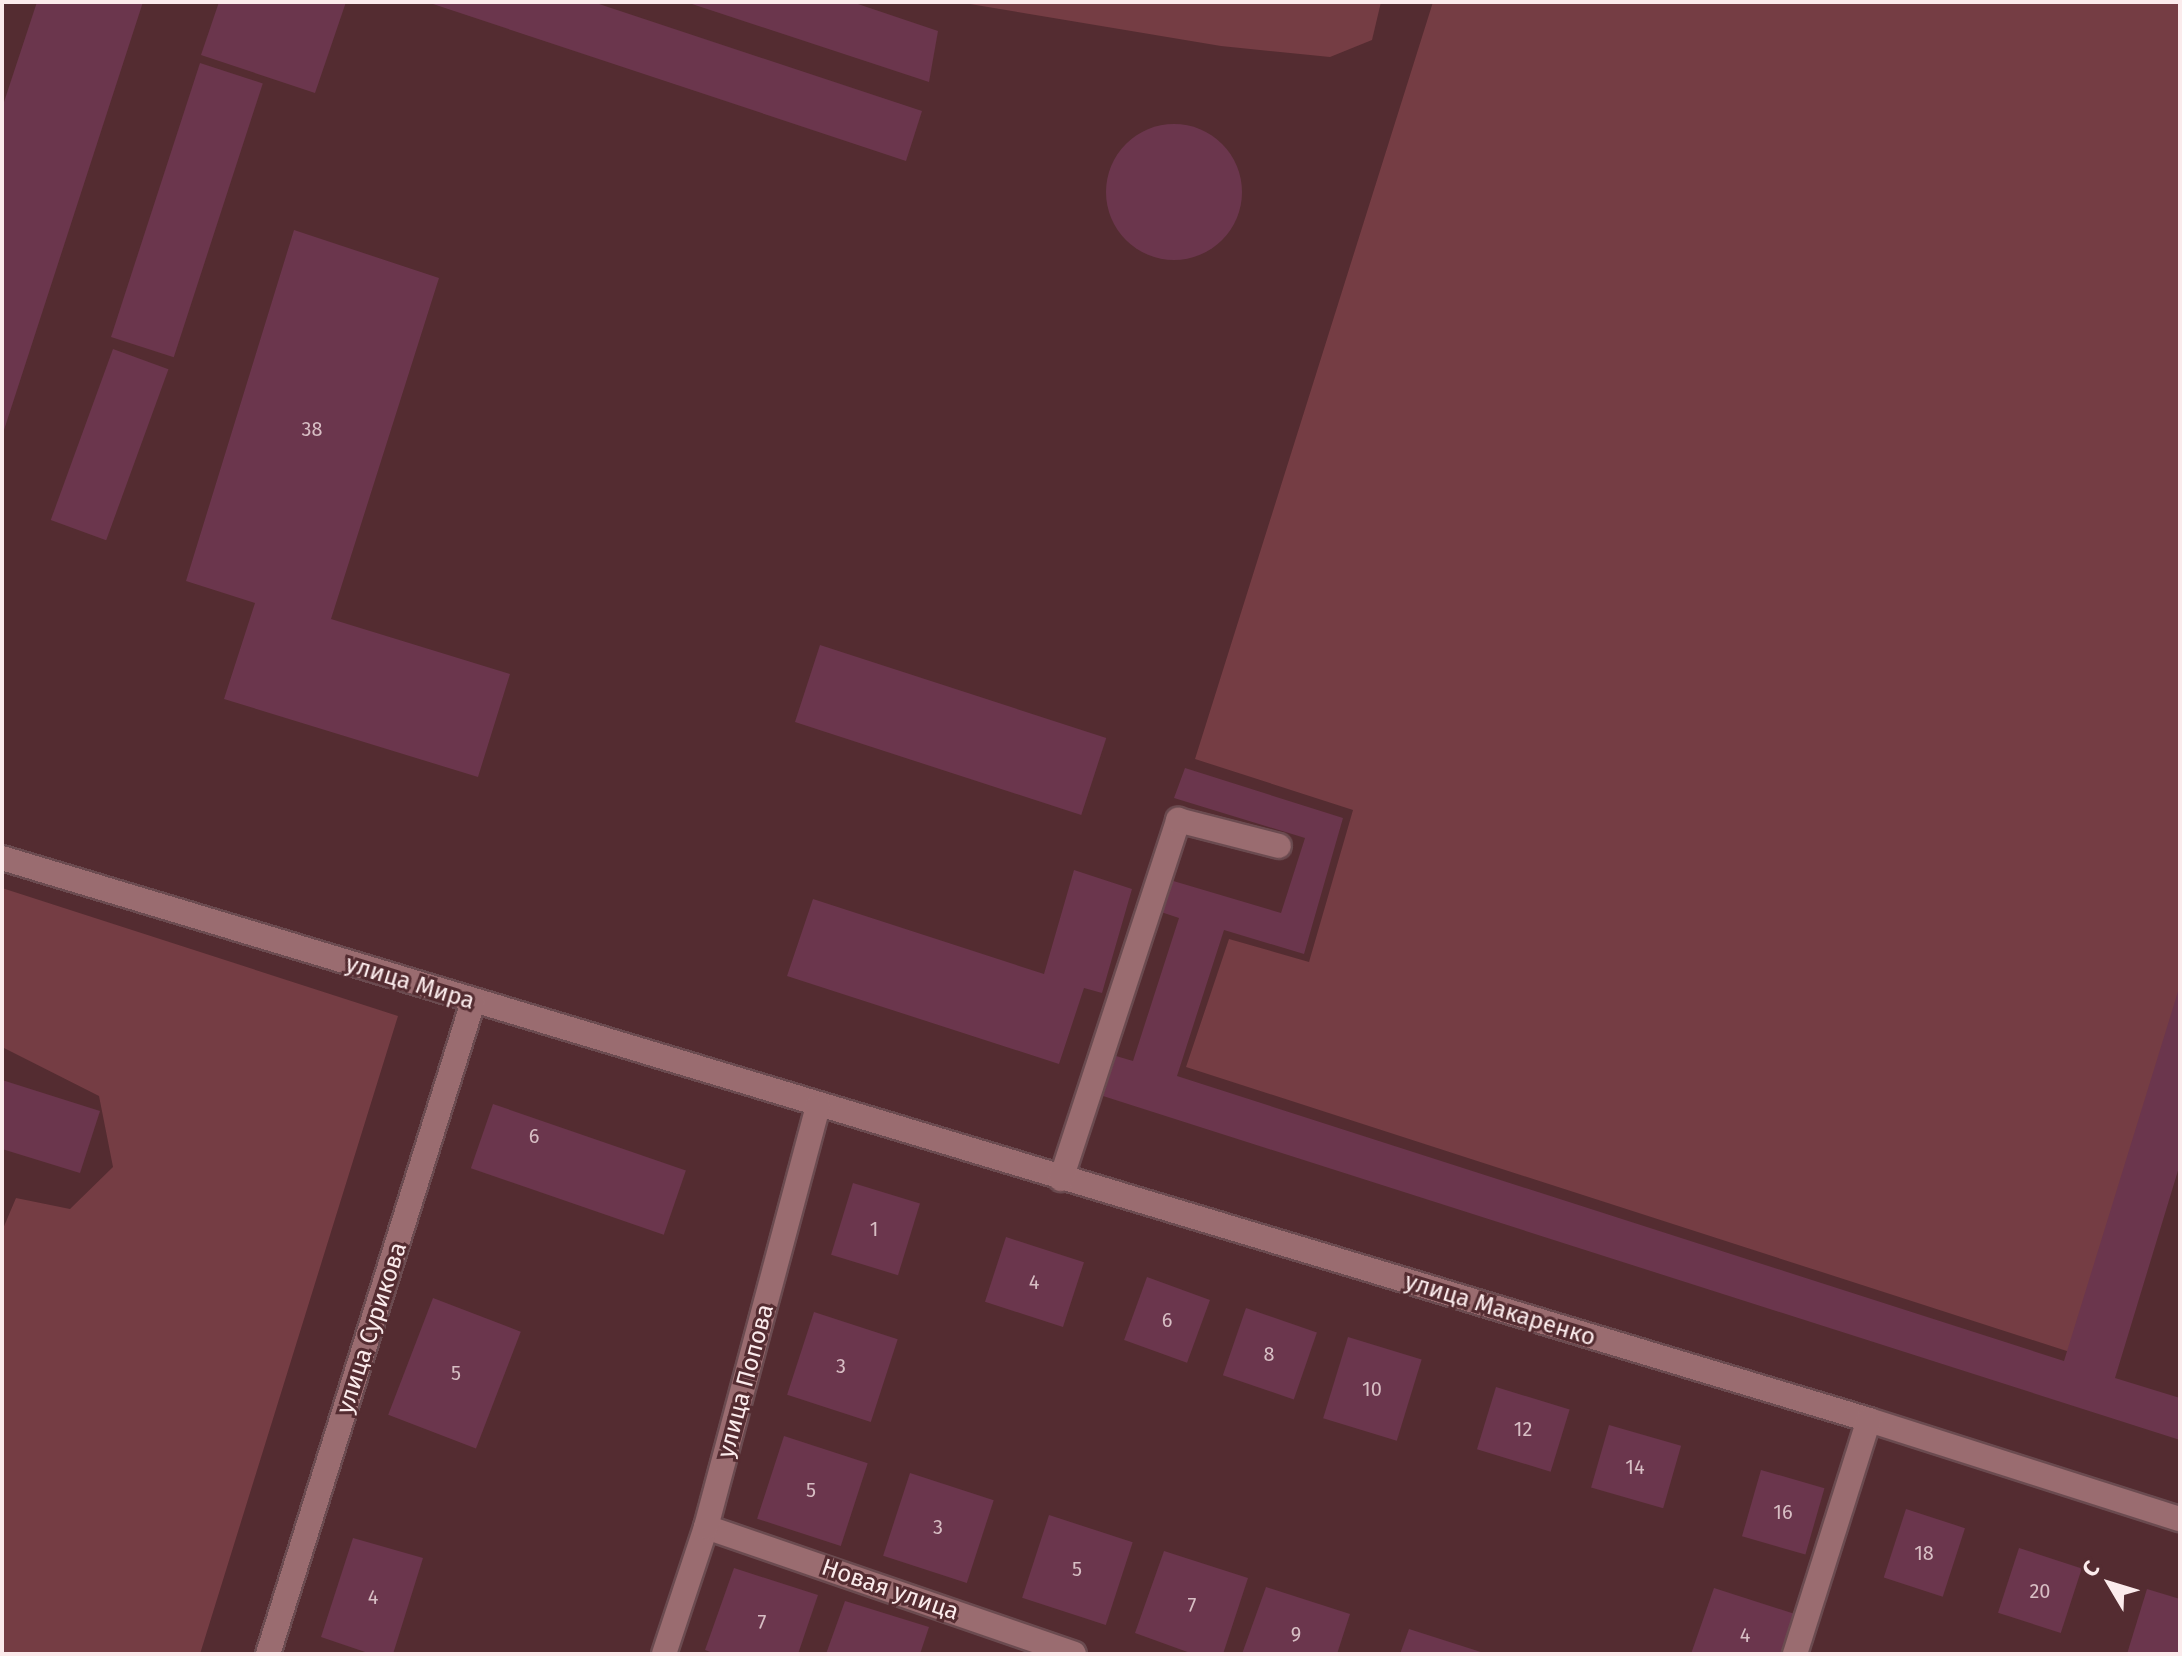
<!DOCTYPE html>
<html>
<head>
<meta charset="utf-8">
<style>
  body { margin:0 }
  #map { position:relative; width:2182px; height:1656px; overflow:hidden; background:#542c31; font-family:"Fira Sans",sans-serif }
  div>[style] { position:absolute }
  .green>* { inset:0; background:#753d44 }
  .building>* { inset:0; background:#6b364d; transform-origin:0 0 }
  .round { border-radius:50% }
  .roads { filter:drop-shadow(2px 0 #6b4b50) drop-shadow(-2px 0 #6b4b50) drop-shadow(0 2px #6b4b50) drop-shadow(0 -2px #6b4b50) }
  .minor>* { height:24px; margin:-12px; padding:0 12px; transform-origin:12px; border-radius:12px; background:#9a6c70 }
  span { translate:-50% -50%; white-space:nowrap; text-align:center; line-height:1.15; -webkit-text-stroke:6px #542c31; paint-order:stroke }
  .number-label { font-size:20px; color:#d7bec4 }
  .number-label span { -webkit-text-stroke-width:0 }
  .street-label { font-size:24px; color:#fbebec }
  .frame { position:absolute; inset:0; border:4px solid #fbebec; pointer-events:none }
  .north { position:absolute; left:2070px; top:1544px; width:80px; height:80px; -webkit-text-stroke:6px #542c31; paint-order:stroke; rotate:308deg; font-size:22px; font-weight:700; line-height:32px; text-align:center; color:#fbebec }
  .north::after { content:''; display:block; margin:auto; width:28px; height:36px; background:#fbebec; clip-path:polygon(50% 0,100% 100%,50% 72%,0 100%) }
</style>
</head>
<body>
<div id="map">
  <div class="green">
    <i style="clip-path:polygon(958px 2px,1381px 2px,1372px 40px,1330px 57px,1221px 46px)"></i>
    <i style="clip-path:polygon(1433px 2px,2180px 2px,2180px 1005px,2073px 1353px,1186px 1067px,1229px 939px,1309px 962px,1353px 810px,1195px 759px)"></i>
    <i style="clip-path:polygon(2px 888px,398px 1016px,200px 1654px,2px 1654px,2px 1231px,16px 1198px,70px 1209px,113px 1167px,99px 1096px,2px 1047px)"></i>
  </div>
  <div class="building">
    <i style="clip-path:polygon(37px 2px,143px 2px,3px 433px,2px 108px)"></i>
    <i style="clip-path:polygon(219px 2px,346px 2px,315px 93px,201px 55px)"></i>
    <i style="clip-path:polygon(593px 2px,922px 111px,906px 161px,430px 3px)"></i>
    <i style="clip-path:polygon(852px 2px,938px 31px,929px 82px,689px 3px)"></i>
    <i style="left:200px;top:63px;width:66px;height:288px;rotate:18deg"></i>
    <i class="round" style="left:1106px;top:124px;width:136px;height:136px"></i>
    <i style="clip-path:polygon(294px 230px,439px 278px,331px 619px,510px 674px,478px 777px,224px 699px,255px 603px,186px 581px)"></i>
    <i style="left:113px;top:349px;width:59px;height:182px;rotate:20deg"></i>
    <i style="left:820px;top:645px;width:301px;height:81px;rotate:18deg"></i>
    <i style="clip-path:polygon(1185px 768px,1343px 818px,1304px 954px,1224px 930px,1177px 1076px,2064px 1361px,2180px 985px,2180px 1164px,2115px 1378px,2180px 1398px,2180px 1440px,1103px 1096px,1116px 1056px,1133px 1061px,1179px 918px,1161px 912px,1170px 880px,1281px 913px,1305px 838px,1174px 798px)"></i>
    <i style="clip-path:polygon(1074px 870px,1132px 889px,1102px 993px,1084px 988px,1059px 1064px,787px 976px,813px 899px,1044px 974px)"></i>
    <i style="clip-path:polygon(2px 1080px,100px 1111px,80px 1173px,2px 1149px)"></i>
    <i style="left:493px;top:1104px;width:204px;height:68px;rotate:19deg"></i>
    <i style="left:853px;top:1183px;width:70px;height:75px;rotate:17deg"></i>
    <i style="left:1006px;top:1237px;width:82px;height:68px;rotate:18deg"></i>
    <i style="left:1147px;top:1277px;width:67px;height:67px;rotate:20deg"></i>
    <i style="left:433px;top:1298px;width:94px;height:125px;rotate:21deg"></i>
    <i style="left:1246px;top:1308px;width:75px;height:71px;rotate:19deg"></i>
    <i style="left:814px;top:1312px;width:88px;height:87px;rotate:18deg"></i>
    <i style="left:1348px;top:1337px;width:77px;height:85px;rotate:17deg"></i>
    <i style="left:1496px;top:1387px;width:77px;height:65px;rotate:17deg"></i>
    <i style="left:1609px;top:1425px;width:75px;height:65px;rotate:16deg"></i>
    <i style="left:784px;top:1436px;width:88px;height:87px;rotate:18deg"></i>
    <i style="left:1761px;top:1470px;width:66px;height:69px;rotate:16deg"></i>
    <i style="left:910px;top:1473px;width:88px;height:87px;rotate:18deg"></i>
    <i style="left:1906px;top:1509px;width:62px;height:72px;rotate:18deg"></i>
    <i style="left:1049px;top:1515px;width:88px;height:87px;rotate:18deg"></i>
    <i style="clip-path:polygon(353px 1538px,423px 1558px,393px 1654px,371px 1654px,321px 1637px)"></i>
    <i style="left:2019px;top:1548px;width:66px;height:68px;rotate:18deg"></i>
    <i style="clip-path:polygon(1164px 1551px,1248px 1578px,1223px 1654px,1193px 1654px,1135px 1633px)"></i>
    <i style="clip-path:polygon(734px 1568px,818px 1595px,798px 1654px,716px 1654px,705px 1650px)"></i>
    <i style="clip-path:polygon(1266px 1587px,1350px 1614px,1337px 1654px,1242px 1654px)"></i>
    <i style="clip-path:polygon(1714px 1588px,1798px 1615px,1785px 1654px,1691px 1654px)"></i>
    <i style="clip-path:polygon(2147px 1589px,2180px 1599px,2180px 1654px,2127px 1654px)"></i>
    <i style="clip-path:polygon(845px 1601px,929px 1627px,920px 1654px,826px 1654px)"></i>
    <i style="clip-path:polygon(1409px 1629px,1484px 1653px,1484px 1654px,1400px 1654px)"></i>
  </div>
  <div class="roads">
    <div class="minor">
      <i style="left:2px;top:858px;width:1950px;rotate:16.75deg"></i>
      <i style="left:1869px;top:1420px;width:326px;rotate:17.7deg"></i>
      <i style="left:1061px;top:1179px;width:378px;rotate:-71.9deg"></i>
      <i style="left:1178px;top:820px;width:104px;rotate:14.4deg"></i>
      <i style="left:706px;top:1527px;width:389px;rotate:19deg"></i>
      <i style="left:268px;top:1654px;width:683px;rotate:-72.55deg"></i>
      <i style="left:664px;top:1654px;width:134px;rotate:-71.7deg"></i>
      <i style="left:706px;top:1527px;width:436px;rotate:-75.1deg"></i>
      <i style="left:1795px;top:1654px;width:245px;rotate:-72.5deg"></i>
    </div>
  </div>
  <div class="number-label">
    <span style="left:312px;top:429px">38</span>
    <span style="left:534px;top:1136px">6</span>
    <span style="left:874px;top:1229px">1</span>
    <span style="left:1034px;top:1282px">4</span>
    <span style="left:1167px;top:1320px">6</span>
    <span style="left:1269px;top:1354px">8</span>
    <span style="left:841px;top:1366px">3</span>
    <span style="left:456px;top:1373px">5</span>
    <span style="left:1372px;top:1389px">10</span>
    <span style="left:1523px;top:1429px">12</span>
    <span style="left:1635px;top:1467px">14</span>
    <span style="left:811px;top:1490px">5</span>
    <span style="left:1783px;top:1512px">16</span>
    <span style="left:938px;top:1527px">3</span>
    <span style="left:1924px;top:1553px">18</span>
    <span style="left:1077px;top:1569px">5</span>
    <span style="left:2040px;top:1591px">20</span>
    <span style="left:373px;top:1597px">4</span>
    <span style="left:1192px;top:1605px">7</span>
    <span style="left:762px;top:1622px">7</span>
    <span style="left:1296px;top:1634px">9</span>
    <span style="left:1745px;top:1635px">4</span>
  </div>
  <div class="street-label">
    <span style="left:410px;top:983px;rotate:17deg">улица Мира</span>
    <span style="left:1500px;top:1310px;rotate:17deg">улица Макаренко</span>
    <span style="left:372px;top:1328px;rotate:-72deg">улица Сурикова</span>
    <span style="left:746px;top:1381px;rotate:-75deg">улица Попова</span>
    <span style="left:890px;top:1590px;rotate:19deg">Новая улица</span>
  </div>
  <div class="frame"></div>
  <div class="north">С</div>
</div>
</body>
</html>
